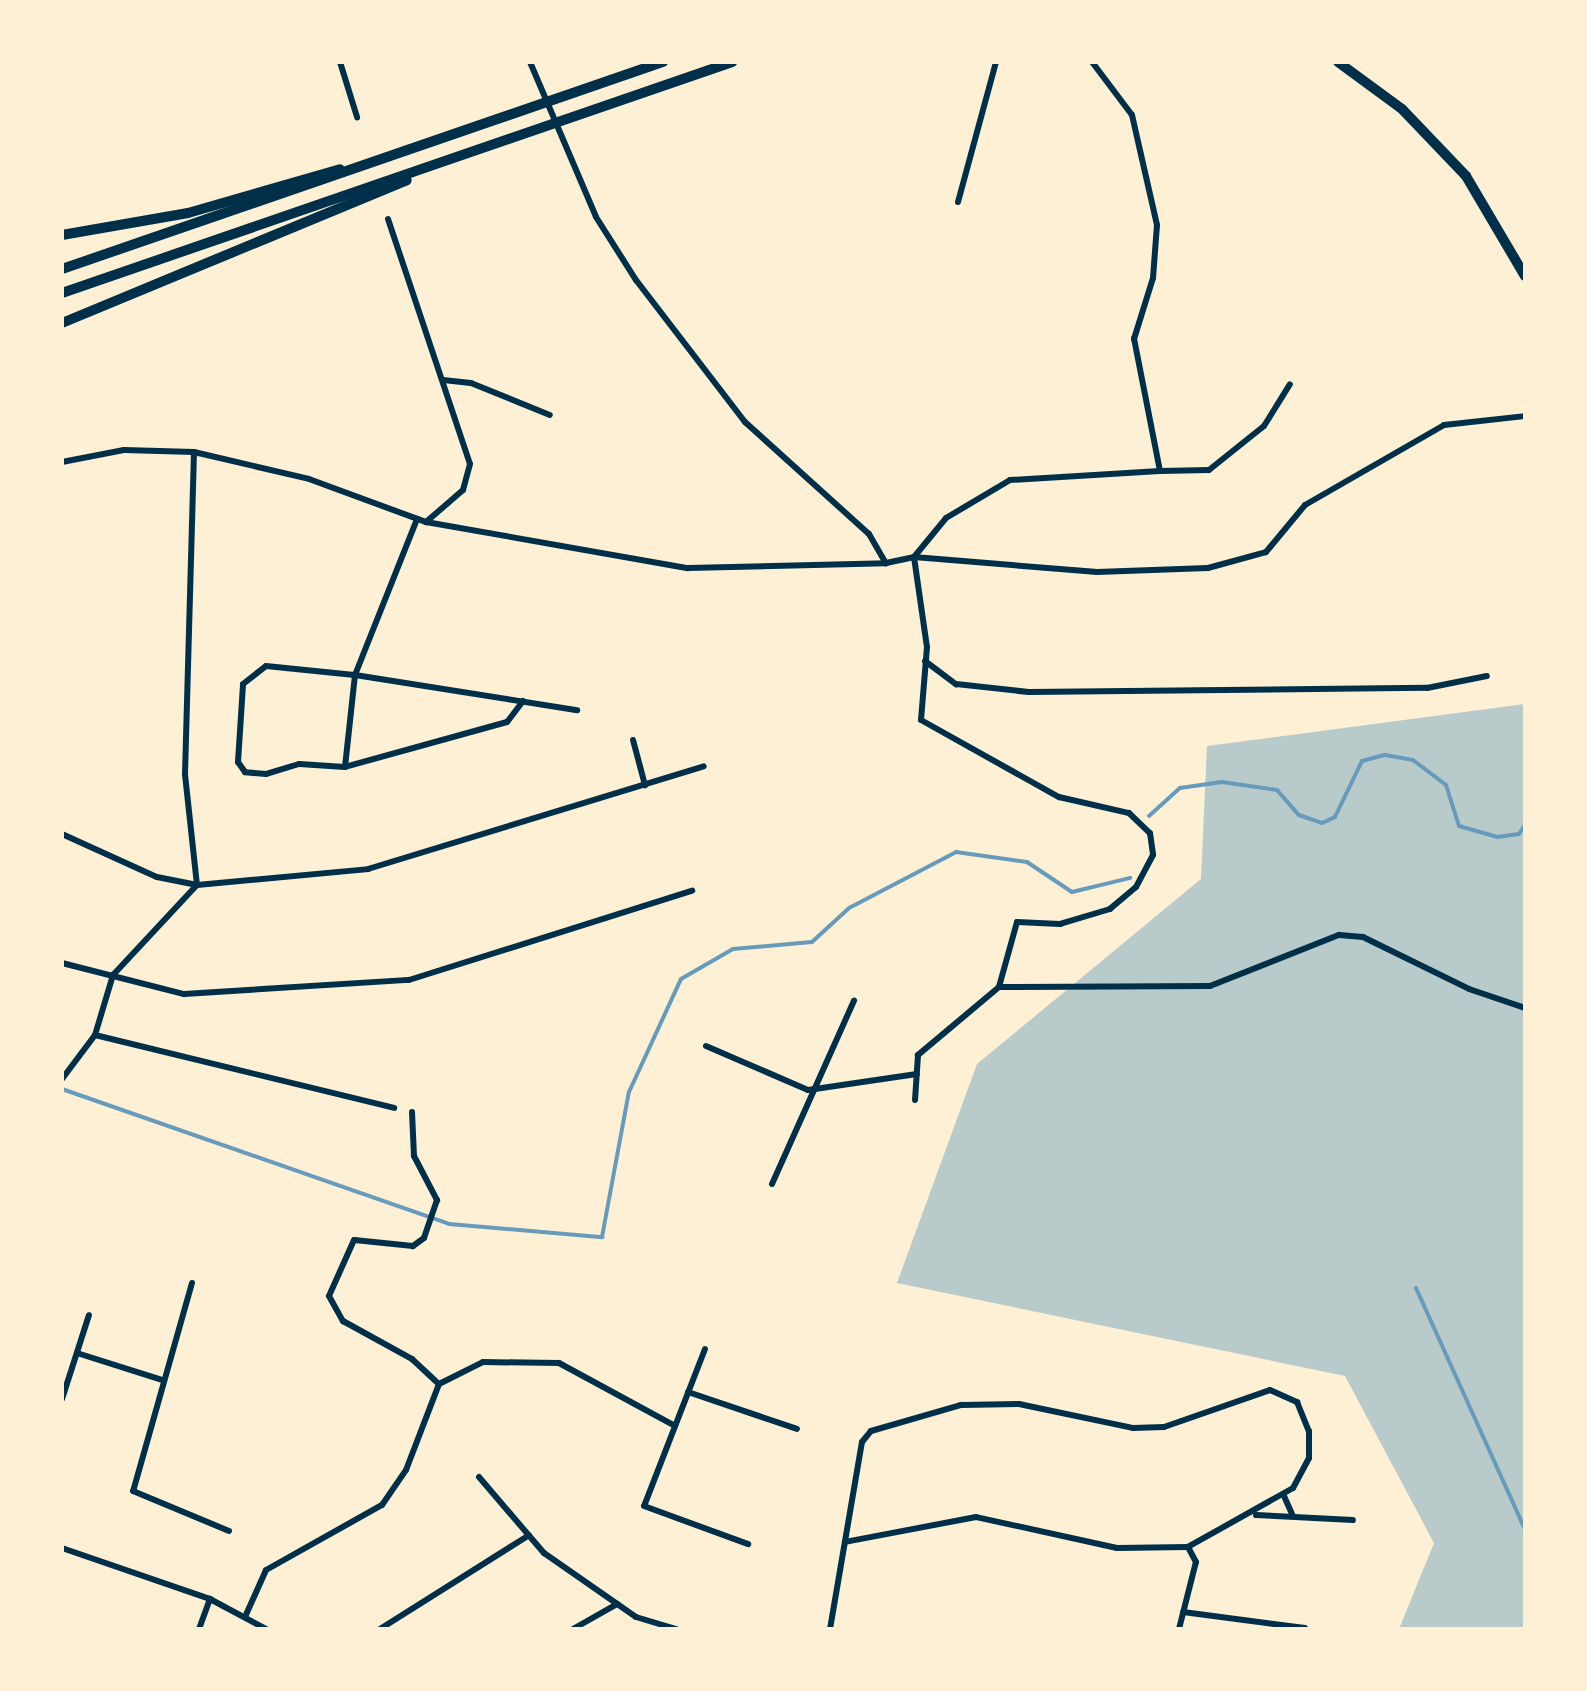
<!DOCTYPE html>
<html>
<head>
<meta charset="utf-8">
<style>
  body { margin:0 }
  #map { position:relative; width:1587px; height:1691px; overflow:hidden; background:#fdf0d5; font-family:Rubik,sans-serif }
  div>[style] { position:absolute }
  .green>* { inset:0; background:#b9caca }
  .stream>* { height:4px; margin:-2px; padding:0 2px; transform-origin:2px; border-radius:2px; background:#669bbc }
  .minor>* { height:6px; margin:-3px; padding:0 3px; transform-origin:3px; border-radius:3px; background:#003049 }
  .motorway>* { height:10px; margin:-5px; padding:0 5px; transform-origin:5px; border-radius:5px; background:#003049 }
  span { translate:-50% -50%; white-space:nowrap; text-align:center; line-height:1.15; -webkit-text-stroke:8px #fdf0d5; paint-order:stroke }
  .frame { position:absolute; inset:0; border:64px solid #fdf0d5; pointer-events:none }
</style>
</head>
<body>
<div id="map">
  <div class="green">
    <i style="clip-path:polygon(1525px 704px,1525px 1629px,1399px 1629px,1434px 1543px,1345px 1376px,897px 1283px,977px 1064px,1201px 879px,1207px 746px)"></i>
  </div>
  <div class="stream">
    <i style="left:1149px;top:816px;width:42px;rotate:-42.1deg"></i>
    <i style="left:1180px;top:788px;width:42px;rotate:-8.1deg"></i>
    <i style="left:1222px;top:782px;width:56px;rotate:8.3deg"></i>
    <i style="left:1277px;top:790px;width:33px;rotate:49deg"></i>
    <i style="left:1299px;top:815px;width:24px;rotate:19deg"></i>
    <i style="left:1322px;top:823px;width:14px;rotate:-25deg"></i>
    <i style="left:1335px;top:817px;width:62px;rotate:-64.3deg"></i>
    <i style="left:1362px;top:761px;width:24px;rotate:-15deg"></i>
    <i style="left:1385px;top:755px;width:28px;rotate:10deg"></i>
    <i style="left:1413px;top:760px;width:41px;rotate:37.1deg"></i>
    <i style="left:1446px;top:785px;width:43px;rotate:72.4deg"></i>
    <i style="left:1459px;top:826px;width:40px;rotate:16deg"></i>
    <i style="left:1497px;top:837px;width:22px;rotate:-8deg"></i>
    <i style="left:1519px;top:834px;width:11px;rotate:-56deg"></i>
    <i style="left:62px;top:1089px;width:410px;rotate:19.2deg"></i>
    <i style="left:449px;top:1224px;width:154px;rotate:4.9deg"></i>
    <i style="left:602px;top:1237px;width:147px;rotate:-79.5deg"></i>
    <i style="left:629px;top:1092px;width:124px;rotate:-65.3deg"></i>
    <i style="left:681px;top:979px;width:60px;rotate:-30deg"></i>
    <i style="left:733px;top:949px;width:79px;rotate:-5.1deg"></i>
    <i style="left:812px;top:942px;width:50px;rotate:-42.6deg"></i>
    <i style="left:849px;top:908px;width:121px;rotate:-27.6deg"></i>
    <i style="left:956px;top:852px;width:72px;rotate:8deg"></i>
    <i style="left:1027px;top:862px;width:54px;rotate:33.7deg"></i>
    <i style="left:1072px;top:892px;width:60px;rotate:-13.6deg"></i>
    <i style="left:1416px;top:1288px;width:265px;rotate:65.7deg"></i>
  </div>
  <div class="minor">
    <i style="left:340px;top:62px;width:58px;rotate:72.8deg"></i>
    <i style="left:530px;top:62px;width:168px;rotate:66.9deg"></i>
    <i style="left:596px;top:217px;width:75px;rotate:57.6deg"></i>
    <i style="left:636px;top:280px;width:179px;rotate:52.5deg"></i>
    <i style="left:745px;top:422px;width:167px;rotate:42.1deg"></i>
    <i style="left:869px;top:534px;width:34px;rotate:60deg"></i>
    <i style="left:958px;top:202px;width:145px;rotate:-74.8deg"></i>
    <i style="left:388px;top:219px;width:258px;rotate:71.5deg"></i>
    <i style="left:470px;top:464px;width:27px;rotate:105deg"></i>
    <i style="left:463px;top:490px;width:49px;rotate:139.1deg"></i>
    <i style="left:443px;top:380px;width:28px;rotate:6deg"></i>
    <i style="left:471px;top:383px;width:85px;rotate:22.1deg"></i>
    <i style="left:62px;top:462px;width:63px;rotate:-11deg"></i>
    <i style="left:124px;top:450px;width:70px;rotate:1.6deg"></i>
    <i style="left:194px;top:452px;width:118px;rotate:13.2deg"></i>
    <i style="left:309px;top:479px;width:125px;rotate:20.2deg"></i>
    <i style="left:426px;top:522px;width:266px;rotate:10deg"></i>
    <i style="left:688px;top:568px;width:198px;rotate:-1.4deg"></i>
    <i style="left:886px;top:563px;width:29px;rotate:-12deg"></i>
    <i style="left:914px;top:557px;width:50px;rotate:-50.6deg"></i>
    <i style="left:946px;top:518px;width:74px;rotate:-30.7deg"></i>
    <i style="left:1010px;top:480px;width:150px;rotate:-3.4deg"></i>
    <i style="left:1160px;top:471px;width:135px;rotate:-101.1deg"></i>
    <i style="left:1134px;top:339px;width:64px;rotate:-72.7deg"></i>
    <i style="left:1153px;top:278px;width:53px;rotate:-85.7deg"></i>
    <i style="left:1157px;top:225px;width:113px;rotate:-102.8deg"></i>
    <i style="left:1132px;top:115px;width:66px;rotate:-127deg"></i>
    <i style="left:1160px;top:471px;width:49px;rotate:-1.2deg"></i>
    <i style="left:1209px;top:470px;width:70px;rotate:-38.7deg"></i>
    <i style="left:1264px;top:426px;width:49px;rotate:-58.2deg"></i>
    <i style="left:914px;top:557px;width:91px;rotate:81.8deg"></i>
    <i style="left:927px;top:647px;width:73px;rotate:94.7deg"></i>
    <i style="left:921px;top:720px;width:158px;rotate:29.2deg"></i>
    <i style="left:1059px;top:797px;width:72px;rotate:12.9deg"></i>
    <i style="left:1129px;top:813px;width:29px;rotate:44deg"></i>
    <i style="left:1150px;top:833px;width:22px;rotate:82deg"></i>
    <i style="left:1153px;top:855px;width:36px;rotate:118deg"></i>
    <i style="left:1136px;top:887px;width:34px;rotate:140deg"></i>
    <i style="left:1110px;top:909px;width:52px;rotate:163.3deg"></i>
    <i style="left:1060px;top:924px;width:43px;rotate:-177.3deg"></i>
    <i style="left:1017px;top:922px;width:67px;rotate:105.5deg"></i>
    <i style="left:999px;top:987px;width:106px;rotate:140deg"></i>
    <i style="left:918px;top:1055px;width:45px;rotate:93.8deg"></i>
    <i style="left:914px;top:557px;width:184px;rotate:4.7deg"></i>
    <i style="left:1097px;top:572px;width:111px;rotate:-2.1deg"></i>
    <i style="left:1208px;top:568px;width:60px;rotate:-15.4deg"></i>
    <i style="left:1266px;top:552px;width:61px;rotate:-50.3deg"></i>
    <i style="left:1305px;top:505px;width:160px;rotate:-29.9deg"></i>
    <i style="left:1444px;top:425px;width:81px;rotate:-6.3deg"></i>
    <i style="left:925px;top:661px;width:39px;rotate:37deg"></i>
    <i style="left:956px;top:684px;width:73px;rotate:6.3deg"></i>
    <i style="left:1029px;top:692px;width:398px;rotate:-0.6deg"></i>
    <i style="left:1427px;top:688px;width:61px;rotate:-11.3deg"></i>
    <i style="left:523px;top:701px;width:26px;rotate:127deg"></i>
    <i style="left:507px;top:722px;width:168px;rotate:164.5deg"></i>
    <i style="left:345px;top:767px;width:46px;rotate:-176.3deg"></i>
    <i style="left:299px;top:764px;width:34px;rotate:163deg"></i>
    <i style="left:266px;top:774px;width:21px;rotate:-175deg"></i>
    <i style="left:245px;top:772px;width:12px;rotate:-125deg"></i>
    <i style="left:238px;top:762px;width:78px;rotate:-86.3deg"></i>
    <i style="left:243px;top:684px;width:29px;rotate:-38deg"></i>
    <i style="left:266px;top:666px;width:89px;rotate:5.8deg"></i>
    <i style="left:355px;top:675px;width:225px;rotate:9deg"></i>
    <i style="left:633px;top:740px;width:47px;rotate:75.1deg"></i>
    <i style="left:345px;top:767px;width:93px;rotate:-83.8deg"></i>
    <i style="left:355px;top:675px;width:168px;rotate:-68.3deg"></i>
    <i style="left:62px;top:834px;width:104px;rotate:24.4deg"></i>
    <i style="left:157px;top:877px;width:41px;rotate:11.3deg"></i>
    <i style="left:197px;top:885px;width:172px;rotate:-5.3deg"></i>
    <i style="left:368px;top:869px;width:351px;rotate:-17deg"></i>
    <i style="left:62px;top:963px;width:126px;rotate:14.3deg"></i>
    <i style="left:184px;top:994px;width:225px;rotate:-3.6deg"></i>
    <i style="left:409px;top:980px;width:297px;rotate:-17.5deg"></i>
    <i style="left:999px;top:987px;width:211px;rotate:-0.3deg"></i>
    <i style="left:1210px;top:986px;width:139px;rotate:-21.6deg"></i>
    <i style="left:1339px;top:935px;width:24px;rotate:5deg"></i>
    <i style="left:1363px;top:937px;width:118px;rotate:26.1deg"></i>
    <i style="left:1469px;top:989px;width:59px;rotate:18.7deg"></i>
    <i style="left:95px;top:1035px;width:308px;rotate:13.7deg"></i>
    <i style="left:706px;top:1046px;width:111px;rotate:23.3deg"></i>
    <i style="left:808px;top:1090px;width:110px;rotate:-8.4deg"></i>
    <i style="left:62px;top:1079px;width:55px;rotate:-53.1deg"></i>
    <i style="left:95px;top:1035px;width:63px;rotate:-73.3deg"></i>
    <i style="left:113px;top:975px;width:123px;rotate:-47deg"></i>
    <i style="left:197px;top:885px;width:112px;rotate:-96.2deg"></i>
    <i style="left:185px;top:774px;width:322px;rotate:-88.4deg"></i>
    <i style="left:412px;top:1112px;width:44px;rotate:87.4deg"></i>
    <i style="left:414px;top:1156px;width:50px;rotate:62.4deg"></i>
    <i style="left:437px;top:1200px;width:40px;rotate:108.9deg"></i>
    <i style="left:424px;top:1238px;width:14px;rotate:144deg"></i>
    <i style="left:413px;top:1246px;width:59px;rotate:-174.2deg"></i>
    <i style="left:354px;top:1240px;width:61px;rotate:114.1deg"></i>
    <i style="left:329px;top:1296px;width:29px;rotate:61deg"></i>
    <i style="left:343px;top:1321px;width:79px;rotate:28.8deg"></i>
    <i style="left:412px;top:1359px;width:37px;rotate:43deg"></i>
    <i style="left:772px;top:1184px;width:201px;rotate:-65.9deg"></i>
    <i style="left:192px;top:1283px;width:216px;rotate:105.8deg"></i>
    <i style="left:133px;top:1491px;width:104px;rotate:22.6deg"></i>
    <i style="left:705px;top:1349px;width:168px;rotate:111.2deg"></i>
    <i style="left:644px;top:1506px;width:111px;rotate:20.1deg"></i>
    <i style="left:77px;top:1353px;width:89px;rotate:17.6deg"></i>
    <i style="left:439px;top:1384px;width:49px;rotate:-26.6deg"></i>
    <i style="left:483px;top:1362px;width:76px;rotate:0.8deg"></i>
    <i style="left:559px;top:1363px;width:132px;rotate:28.5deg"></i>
    <i style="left:688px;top:1392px;width:115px;rotate:18.7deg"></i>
    <i style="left:62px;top:1399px;width:88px;rotate:-72.2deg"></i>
    <i style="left:479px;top:1477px;width:100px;rotate:49.5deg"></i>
    <i style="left:544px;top:1553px;width:112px;rotate:34.8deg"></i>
    <i style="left:636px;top:1617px;width:42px;rotate:16.7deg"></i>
    <i style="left:1284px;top:1496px;width:20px;rotate:66deg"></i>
    <i style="left:1256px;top:1515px;width:97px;rotate:3deg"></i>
    <i style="left:62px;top:1548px;width:157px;rotate:19deg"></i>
    <i style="left:210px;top:1599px;width:64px;rotate:28.2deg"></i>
    <i style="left:1183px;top:1612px;width:123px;rotate:7.5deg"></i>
    <i style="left:245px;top:1617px;width:51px;rotate:-65.9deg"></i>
    <i style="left:266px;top:1570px;width:133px;rotate:-29.3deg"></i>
    <i style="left:382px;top:1505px;width:42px;rotate:-55.6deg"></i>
    <i style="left:406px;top:1470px;width:92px;rotate:-69deg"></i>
    <i style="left:199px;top:1629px;width:32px;rotate:-70deg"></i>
    <i style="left:380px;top:1629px;width:176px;rotate:-32.2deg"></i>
    <i style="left:573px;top:1629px;width:51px;rotate:-29.6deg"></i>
    <i style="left:830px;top:1629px;width:190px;rotate:-80.3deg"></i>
    <i style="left:862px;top:1442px;width:14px;rotate:-51deg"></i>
    <i style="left:871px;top:1431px;width:94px;rotate:-16.1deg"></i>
    <i style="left:961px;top:1405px;width:58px;rotate:-1deg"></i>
    <i style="left:1019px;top:1404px;width:116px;rotate:11.9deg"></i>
    <i style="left:1133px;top:1428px;width:31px;rotate:-2deg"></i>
    <i style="left:1164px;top:1427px;width:112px;rotate:-19.2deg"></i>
    <i style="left:1270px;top:1390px;width:30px;rotate:24deg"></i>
    <i style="left:1297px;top:1402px;width:31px;rotate:68deg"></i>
    <i style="left:1309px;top:1431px;width:27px;rotate:90deg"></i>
    <i style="left:1309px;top:1458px;width:34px;rotate:118deg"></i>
    <i style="left:1293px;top:1488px;width:120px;rotate:150.7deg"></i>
    <i style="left:1188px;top:1547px;width:71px;rotate:179.2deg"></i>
    <i style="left:1117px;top:1548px;width:144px;rotate:-167.6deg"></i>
    <i style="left:976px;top:1517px;width:133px;rotate:169.2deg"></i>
    <i style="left:1179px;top:1629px;width:69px;rotate:-75.8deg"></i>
    <i style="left:1196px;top:1562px;width:17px;rotate:-118deg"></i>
  </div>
  <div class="motorway">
    <i style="left:1338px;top:62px;width:79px;rotate:36.3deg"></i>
    <i style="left:1402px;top:109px;width:93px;rotate:46.3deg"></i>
    <i style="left:1466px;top:176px;width:116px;rotate:59.5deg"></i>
    <i style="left:62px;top:235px;width:128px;rotate:-9.9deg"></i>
    <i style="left:188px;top:213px;width:158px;rotate:-16.1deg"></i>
    <i style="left:62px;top:269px;width:636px;rotate:-19.01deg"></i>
    <i style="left:62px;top:293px;width:709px;rotate:-19.02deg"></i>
    <i style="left:62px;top:323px;width:373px;rotate:-22.5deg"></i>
  </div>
  <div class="frame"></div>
</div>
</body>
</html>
